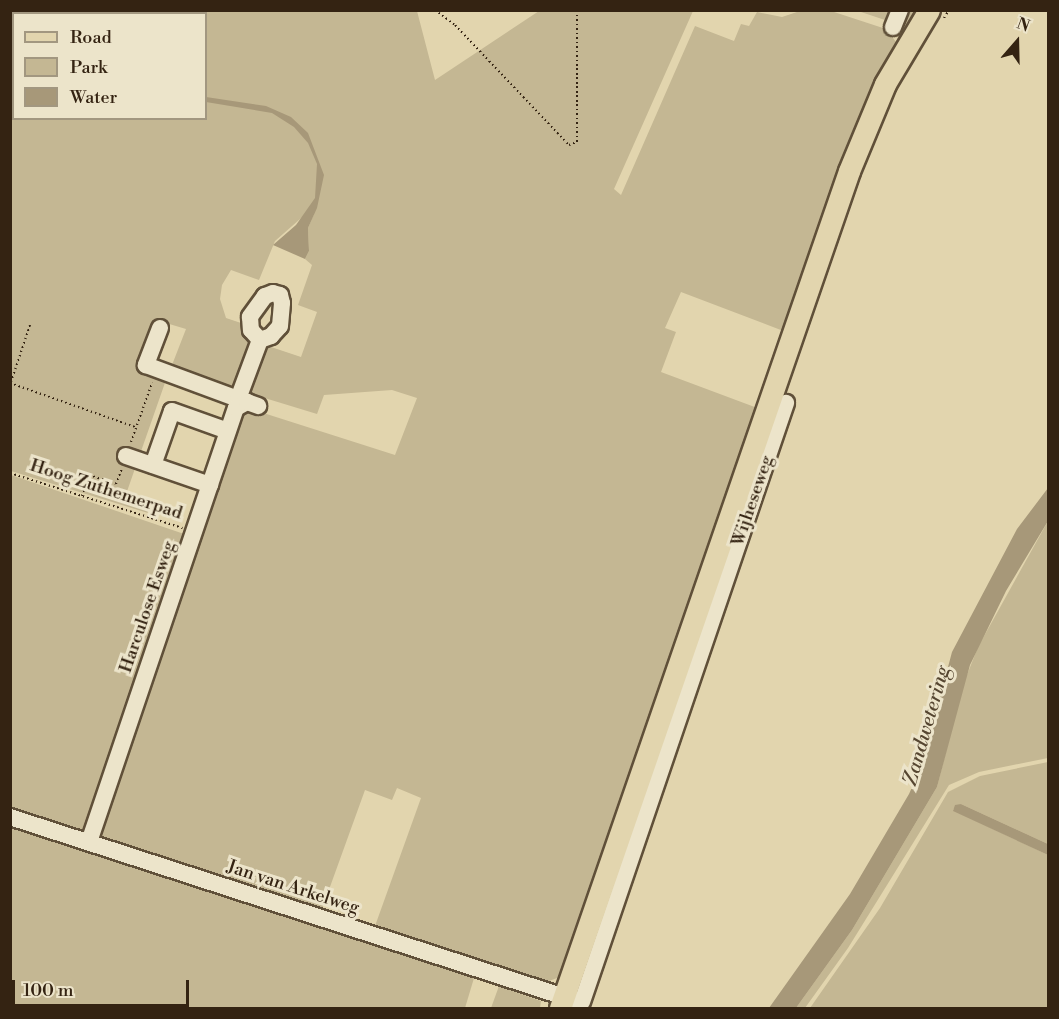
<!DOCTYPE html>
<html>
<head>
<meta charset="utf-8">
<style>
  body { margin:0 }
  #map { position:relative; width:1059px; height:1019px; overflow:hidden; background:#e2d5ae; font-family:"Libre Bodoni",serif }
  div>[style] { position:absolute }
  .green>* { inset:0; background:#c4b793 }
  .water>* { inset:0; background:#a79879 }
  .path>* { height:2px; margin-top:-1px; transform-origin:0; background:repeating-linear-gradient(90deg,#342312 0 1.5px,transparent 0 4.5px) }
  .roads { filter:drop-shadow(2px 0 #605039) drop-shadow(-2px 0 #605039) drop-shadow(0 2px #605039) drop-shadow(0 -2px #605039) }
  .minor>* { height:16px; margin:-8px; padding:0 8px; transform-origin:8px; border-radius:8px; background:#ece4ca }
  .major>* { height:21px; margin:-10.5px; padding:0 10.5px; transform-origin:10.5px; border-radius:10.5px; background:#e2d5ae }
  span { translate:-50% -50%; white-space:nowrap; text-align:center; line-height:1.15; -webkit-text-stroke:6px #ece4ca; paint-order:stroke }
  .street-label { font-size:18px; color:#342312 }
  .water-label { font-size:20px; color:#564631; font-style:italic }
  .frame { position:absolute; inset:0; border:12px solid #342312; pointer-events:none }
  .legend { position:absolute; left:12px; top:12px; width:195px; height:108px; box-sizing:border-box; background:#ece4ca; border:2px solid #a29780; margin:0; padding:8px 10px; list-style:none; font-size:18px; color:#342312 }
  .legend li { display:flex; align-items:center; gap:12px; height:30px }
  .legend b { width:30px; border:2px solid #a29780 }
  .north { position:absolute; left:987px; top:12px; width:60px; height:60px; -webkit-text-stroke:4px #ece4ca; paint-order:stroke; rotate:20deg; font-size:16px; font-weight:700; line-height:24px; text-align:center; color:#342312 }
  .north::after { content:''; display:block; margin:auto; width:21px; height:27px; background:#342312; clip-path:polygon(50% 0,100% 100%,50% 72%,0 100%) }
  .scale { position:absolute; left:12px; top:980px; width:177px; height:27px; box-sizing:border-box; border:3px solid #342312; border-top:0; padding-left:8px; font-size:18px; line-height:21px; white-space:nowrap; color:#342312; -webkit-text-stroke:4px #ece4ca; paint-order:stroke }
</style>
</head>
<body>
<div id="map">
  <div class="green">
    <i style="clip-path:polygon(evenodd,11px 11px,417px 11px,435px 80px,539px 11px,693px 11px,614px 189px,621px 195px,695px 26px,734px 41px,741px 24px,749px 26px,757px 12px,782px 17px,800px 11px,831px 11px,886px 29px,896px 42px,908px 11px,917px 11px,890px 52px,861px 116px,786px 332px,681px 292px,665px 328px,676px 332px,661px 372px,760px 409px,560px 977px,546px 982px,375px 926px,421px 798px,397px 788px,392px 800px,365px 790px,322px 909px,96px 837px,241px 416px,251px 409px,395px 455px,417px 398px,392px 390px,324px 395px,317px 414px,245px 392px,265px 345px,301px 357px,317px 312px,298px 305px,312px 265px,305px 259px,309px 251px,308px 228px,314px 214px,308px 212px,275px 241px,259px 280px,231px 270px,222px 285px,220px 299px,226px 318px,244px 324px,252px 342px,235px 389px,172px 365px,186px 329px,156px 320px,143px 355px,167px 377px,124px 500px,147px 508px,148px 513px,11px 471px,11px 11px,14px 14px,206px 14px,206px 118px,14px 118px,14px 14px)"></i>
    <i style="clip-path:polygon(858px 11px,892px 11px,888px 21px)"></i>
    <i style="clip-path:polygon(11px 475px,190px 536px,86px 834px,11px 808px)"></i>
    <i style="clip-path:polygon(1048px 521px,1048px 758px,979px 772px,949px 785px,848px 948px,805px 1008px,796px 1008px,852px 930px,937px 787px,963px 685px,978px 647px)"></i>
    <i style="clip-path:polygon(1048px 762px,1048px 844px,961px 804px,953px 810px,1048px 855px,1048px 1008px,810px 1008px,880px 908px,948px 792px,980px 776px)"></i>
    <i style="clip-path:polygon(11px 828px,474px 978px,465px 1008px,11px 1008px)"></i>
    <i style="clip-path:polygon(499px 986px,541px 1001px,540px 1008px,491px 1008px)"></i>
  </div>
  <div class="water">
    <i style="clip-path:polygon(206px 97px,266px 106px,291px 117px,308px 133px,324px 175px,317px 208px,308px 228px,309px 251px,305px 259px,273px 245px,296px 225px,315px 198px,317px 164px,308px 143px,294px 127px,272px 113px,206px 102px)"></i>
    <i style="clip-path:polygon(1048px 488px,1048px 521px,1006px 591px,970px 665px,937px 787px,852px 930px,796px 1008px,769px 1008px,850px 894px,909px 794px,922px 765px,952px 652px,1017px 529px)"></i>
    <i style="clip-path:polygon(961px 804px,1048px 844px,1048px 855px,953px 811px,955px 805px)"></i>
  </div>
  <div class="path">
    <i style="left:435px;top:10px;width:25px;rotate:37deg"></i>
    <i style="left:455px;top:25px;width:166px;rotate:46.5deg"></i>
    <i style="left:569px;top:145px;width:9px;rotate:-21deg"></i>
    <i style="left:577px;top:142px;width:132px;rotate:-90deg"></i>
    <i style="left:944px;top:18px;width:9px;rotate:-58deg"></i>
    <i style="left:11px;top:382px;width:63px;rotate:-71.6deg"></i>
    <i style="left:10px;top:383px;width:133px;rotate:19.4deg"></i>
    <i style="left:131px;top:442px;width:63px;rotate:-70.4deg"></i>
    <i style="left:10px;top:473px;width:181px;rotate:17.7deg"></i>
    <i style="left:82px;top:496px;width:22px;rotate:-72deg"></i>
    <i style="left:89px;top:475px;width:28px;rotate:18deg"></i>
    <i style="left:116px;top:484px;width:17px;rotate:-69deg"></i>
  </div>
  <div class="roads">
    <div class="minor">
      <i style="left:893px;top:27px;width:18px;rotate:-68deg"></i>
      <i style="left:160px;top:328px;width:40px;rotate:111deg"></i>
      <i style="left:146px;top:365px;width:98px;rotate:20.3deg"></i>
      <i style="left:241px;top:404px;width:6px;rotate:-121deg"></i>
      <i style="left:238px;top:399px;width:63px;rotate:-69.6deg"></i>
      <i style="left:260px;top:340px;width:12px;rotate:-20deg"></i>
      <i style="left:271px;top:336px;width:13px;rotate:-48deg"></i>
      <i style="left:280px;top:326px;width:23px;rotate:-85deg"></i>
      <i style="left:282px;top:303px;width:8px;rotate:-104deg"></i>
      <i style="left:280px;top:295px;width:7px;rotate:-164deg"></i>
      <i style="left:273px;top:293px;width:9px;rotate:159deg"></i>
      <i style="left:265px;top:296px;width:26px;rotate:126deg"></i>
      <i style="left:250px;top:317px;width:13px;rotate:86deg"></i>
      <i style="left:251px;top:330px;width:13px;rotate:48deg"></i>
      <i style="left:126px;top:456px;width:89px;rotate:19deg"></i>
      <i style="left:153px;top:465px;width:57px;rotate:-70.6deg"></i>
      <i style="left:172px;top:411px;width:59px;rotate:19.7deg"></i>
      <i style="left:10px;top:817px;width:593px;rotate:17.98deg"></i>
      <i style="left:89px;top:842px;width:458px;rotate:-71.3deg"></i>
      <i style="left:236px;top:408px;width:13px;rotate:-29deg"></i>
      <i style="left:247px;top:402px;width:12px;rotate:20deg"></i>
      <i style="left:582px;top:1002px;width:633px;rotate:-71.19deg"></i>
    </div>
    <div class="major">
      <i style="left:560px;top:1008px;width:885px;rotate:-70.95deg"></i>
      <i style="left:849px;top:171px;width:94px;rotate:-67.5deg"></i>
      <i style="left:885px;top:84px;width:86px;rotate:-59.3deg"></i>
    </div>
  </div>
  <div class="street-label">
    <span style="left:106px;top:490px;rotate:18deg">Hoog Zuthemerpad</span>
    <span style="left:753px;top:501px;rotate:-71deg">Wijheseweg</span>
    <span style="left:148px;top:607px;rotate:-71deg">Harculose Esweg</span>
    <span style="left:293px;top:888px;rotate:18deg">Jan van Arkelweg</span>
  </div>
  <div class="water-label">
    <span style="left:927px;top:726px;rotate:-74deg">Zandwetering</span>
  </div>
  <div class="frame"></div>
  <ul class="legend">
  <li><b style="height:8px;background:#e2d5ae"></b>Road</li>
  <li><b style="height:16px;background:#c4b793"></b>Park</li>
  <li><b style="height:16px;background:#a79879"></b>Water</li>
  </ul>
  <div class="north">N</div>
  <div class="scale">100 m</div>
</div>
</body>
</html>
